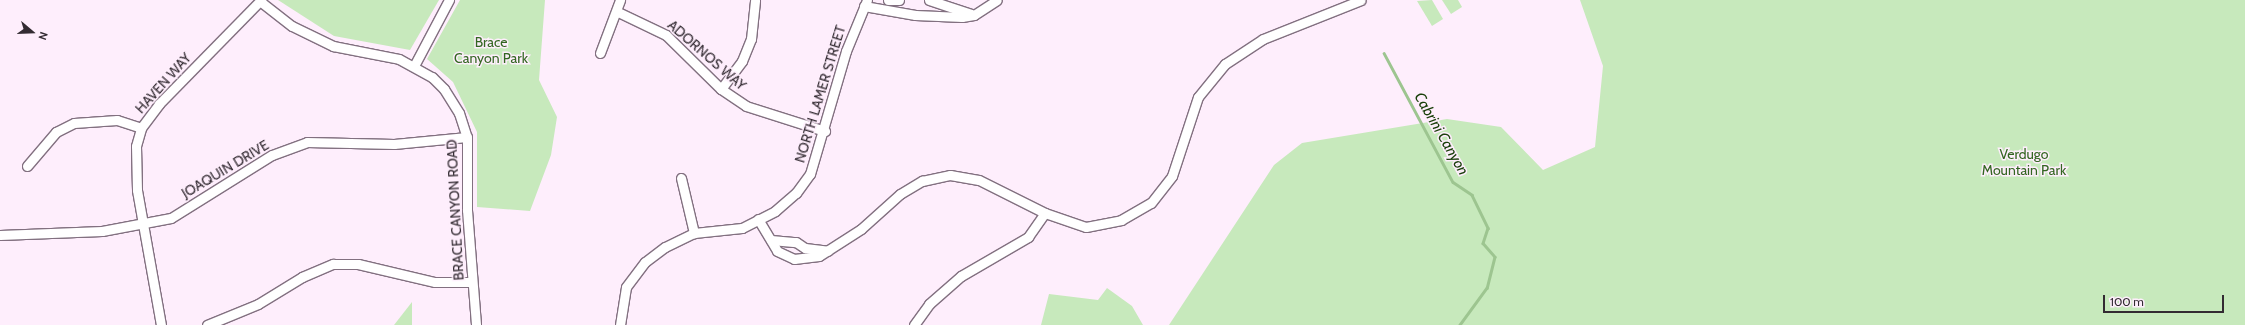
<!DOCTYPE html>
<html>
<head>
<meta charset="utf-8">
<style>
  body { margin:0 }
  #map { position:relative; width:2245px; height:325px; overflow:hidden; background:#feeefc; font-family:Cabin,sans-serif }
  div>[style] { position:absolute }
  .green>* { inset:0; background:#c7e9bc }
  .stream>* { height:2.5px; margin:-1.25px; padding:0 1.25px; transform-origin:1.25px; border-radius:1.25px; background:#9dc590 }
  .roads { filter:drop-shadow(1px 0 #827080) drop-shadow(-1px 0 #827080) drop-shadow(0 1px #827080) drop-shadow(0 -1px #827080) }
  .street>* { height:9px; margin:-4.5px; padding:0 4.5px; transform-origin:4.5px; border-radius:4.5px; background:#fff }
  span { translate:-50% -50%; white-space:nowrap; text-align:center; line-height:1.15; -webkit-text-stroke:3px #feeefc; paint-order:stroke }
  .park-label { font-size:14px; color:#336621 }
  .street-label { font-size:14px; color:#332b32 }
  .water-label { font-size:15px; color:#1a400b; font-style:italic }
  .north { position:absolute; left:12px; top:12px; width:40px; height:40px; -webkit-text-stroke:3px #feeefc; paint-order:stroke; rotate:109deg; font-size:11px; font-weight:700; line-height:16px; text-align:center; color:#332b32 }
  .north::after { content:''; display:block; margin:auto; width:14px; height:18px; background:#332b32; clip-path:polygon(50% 0,100% 100%,50% 72%,0 100%) }
  .scale { position:absolute; left:2103px; top:295px; width:121px; height:18px; box-sizing:border-box; border:2px solid #332b32; border-top:0; padding-left:5px; font-size:12px; line-height:14px; white-space:nowrap; color:#332b32; -webkit-text-stroke:3px #feeefc; paint-order:stroke }
</style>
</head>
<body>
<div id="map">
  <div class="green">
    <i style="clip-path:polygon(278px 0,439px 0,410px 50px,334px 36px)"></i>
    <i style="clip-path:polygon(460px 0,545px 0,539px 80px,557px 117px,551px 155px,530px 211px,477px 207px,477px 132px,453px 82px,427px 59px)"></i>
    <i style="clip-path:polygon(1432px 0,1443px 19px,1432px 26px,1417px 1px)"></i>
    <i style="clip-path:polygon(1442px 0,1458px 0,1462px 7px,1451px 14px)"></i>
    <i style="clip-path:polygon(1580px 0,2245px 0,2245px 325px,1169px 325px,1274px 165px,1302px 143px,1447px 119px,1501px 127px,1543px 170px,1595px 147px,1603px 66px)"></i>
    <i style="clip-path:polygon(1107px 288px,1132px 306px,1143px 325px,1041px 325px,1049px 294px,1098px 300px)"></i>
    <i style="clip-path:polygon(412px 302px,412px 325px,394px 325px)"></i>
  </div>
  <div class="stream">
    <i style="left:1384px;top:53px;width:146px;rotate:61.9deg"></i>
    <i style="left:1453px;top:182px;width:23px;rotate:34deg"></i>
    <i style="left:1472px;top:195px;width:37px;rotate:64deg"></i>
    <i style="left:1488px;top:228px;width:16px;rotate:108deg"></i>
    <i style="left:1483px;top:243px;width:18px;rotate:49deg"></i>
    <i style="left:1495px;top:257px;width:32px;rotate:104deg"></i>
    <i style="left:1487px;top:288px;width:46px;rotate:126.1deg"></i>
  </div>
  <div class="roads">
    <div class="street">
      <i style="left:888px;top:0;width:11px"></i>
      <i style="left:929px;top:0;width:44px;rotate:18.4deg"></i>
      <i style="left:261px;top:2px;width:39px;rotate:38deg"></i>
      <i style="left:292px;top:26px;width:46px;rotate:26deg"></i>
      <i style="left:333px;top:46px;width:67px;rotate:11.1deg"></i>
      <i style="left:399px;top:59px;width:38px;rotate:29deg"></i>
      <i style="left:432px;top:77px;width:17px;rotate:45deg"></i>
      <i style="left:444px;top:89px;width:28px;rotate:58deg"></i>
      <i style="left:459px;top:113px;width:25px;rotate:72deg"></i>
      <i style="left:467px;top:137px;width:73px;rotate:90deg"></i>
      <i style="left:467px;top:210px;width:115px;rotate:85.5deg"></i>
      <i style="left:864px;top:6px;width:52px;rotate:10deg"></i>
      <i style="left:915px;top:15px;width:47px;rotate:2.4deg"></i>
      <i style="left:962px;top:17px;width:12px;rotate:-9deg"></i>
      <i style="left:974px;top:15px;width:27px;rotate:-33deg"></i>
      <i style="left:618px;top:12px;width:53px;rotate:25.6deg"></i>
      <i style="left:666px;top:35px;width:77px;rotate:44.5deg"></i>
      <i style="left:721px;top:89px;width:30px;rotate:34deg"></i>
      <i style="left:746px;top:106px;width:83px;rotate:17.6deg"></i>
      <i style="left:600px;top:53px;width:57px;rotate:-69.3deg"></i>
      <i style="left:414px;top:66px;width:75px;rotate:-62.1deg"></i>
      <i style="left:721px;top:89px;width:35px;rotate:-53deg"></i>
      <i style="left:742px;top:61px;width:24px;rotate:-68deg"></i>
      <i style="left:751px;top:39px;width:39px;rotate:-84deg"></i>
      <i style="left:27px;top:166px;width:45px;rotate:-49.5deg"></i>
      <i style="left:56px;top:132px;width:20px;rotate:-27deg"></i>
      <i style="left:74px;top:123px;width:43px;rotate:-4deg"></i>
      <i style="left:117px;top:120px;width:25px;rotate:18deg"></i>
      <i style="left:681px;top:178px;width:57px;rotate:76.7deg"></i>
      <i style="left:758px;top:219px;width:37px;rotate:59deg"></i>
      <i style="left:777px;top:251px;width:19px;rotate:25deg"></i>
      <i style="left:794px;top:259px;width:25px;rotate:-7deg"></i>
      <i style="left:819px;top:256px;width:50px;rotate:-32.7deg"></i>
      <i style="left:861px;top:229px;width:52px;rotate:-41.9deg"></i>
      <i style="left:900px;top:194px;width:26px;rotate:-31deg"></i>
      <i style="left:922px;top:181px;width:29px;rotate:-12deg"></i>
      <i style="left:950px;top:175px;width:29px;rotate:10deg"></i>
      <i style="left:979px;top:180px;width:74px;rotate:26.6deg"></i>
      <i style="left:1045px;top:213px;width:43px;rotate:18.9deg"></i>
      <i style="left:1086px;top:227px;width:36px;rotate:-11deg"></i>
      <i style="left:1121px;top:220px;width:34px;rotate:-30deg"></i>
      <i style="left:1151px;top:203px;width:34px;rotate:-52deg"></i>
      <i style="left:1172px;top:176px;width:83px;rotate:-71.8deg"></i>
      <i style="left:1198px;top:97px;width:43px;rotate:-50.7deg"></i>
      <i style="left:1225px;top:64px;width:45px;rotate:-33.3deg"></i>
      <i style="left:1263px;top:39px;width:105px;rotate:-21.7deg"></i>
      <i style="left:0;top:235px;width:102px;rotate:-2.2deg"></i>
      <i style="left:102px;top:231px;width:70px;rotate:-10.7deg"></i>
      <i style="left:171px;top:218px;width:119px;rotate:-32deg"></i>
      <i style="left:272px;top:155px;width:37px;rotate:-20deg"></i>
      <i style="left:307px;top:142px;width:87px;rotate:1.3deg"></i>
      <i style="left:394px;top:144px;width:73px;rotate:-5.5deg"></i>
      <i style="left:771px;top:240px;width:25px;rotate:5deg"></i>
      <i style="left:796px;top:242px;width:11px;rotate:34deg"></i>
      <i style="left:805px;top:248px;width:23px;rotate:7deg"></i>
      <i style="left:161px;top:325px;width:137px;rotate:-100.1deg"></i>
      <i style="left:137px;top:190px;width:44px;rotate:-91.3deg"></i>
      <i style="left:136px;top:146px;width:19px;rotate:-74deg"></i>
      <i style="left:141px;top:128px;width:30px;rotate:-53deg"></i>
      <i style="left:159px;top:104px;width:146px;rotate:-45.6deg"></i>
      <i style="left:207px;top:325px;width:55px;rotate:-22.4deg"></i>
      <i style="left:258px;top:304px;width:52px;rotate:-31.5deg"></i>
      <i style="left:302px;top:277px;width:34px;rotate:-23deg"></i>
      <i style="left:333px;top:264px;width:25px"></i>
      <i style="left:358px;top:264px;width:79px;rotate:13.2deg"></i>
      <i style="left:435px;top:282px;width:37px"></i>
      <i style="left:620px;top:325px;width:38px;rotate:-81deg"></i>
      <i style="left:626px;top:287px;width:31px;rotate:-53deg"></i>
      <i style="left:645px;top:262px;width:25px;rotate:-37deg"></i>
      <i style="left:665px;top:247px;width:32px;rotate:-26deg"></i>
      <i style="left:694px;top:233px;width:48px;rotate:-5.9deg"></i>
      <i style="left:742px;top:228px;width:37px;rotate:-27deg"></i>
      <i style="left:775px;top:211px;width:28px;rotate:-41deg"></i>
      <i style="left:796px;top:193px;width:24px;rotate:-54deg"></i>
      <i style="left:810px;top:174px;width:128px;rotate:-73.7deg"></i>
      <i style="left:846px;top:51px;width:55px;rotate:-67.6deg"></i>
      <i style="left:914px;top:325px;width:26px;rotate:-54deg"></i>
      <i style="left:929px;top:304px;width:43px;rotate:-41.2deg"></i>
      <i style="left:961px;top:276px;width:78px;rotate:-30.2deg"></i>
      <i style="left:1028px;top:237px;width:29px;rotate:-55deg"></i>
    </div>
  </div>
  <div class="park-label">
    <span style="left:491px;top:50px">Brace<br>Canyon Park</span>
    <span style="left:2024px;top:162px">Verdugo<br>Mountain Park</span>
  </div>
  <div class="street-label">
    <span style="left:707px;top:55px;rotate:41deg">ADORNOS WAY</span>
    <span style="left:163px;top:83px;rotate:-48deg">HAVEN WAY</span>
    <span style="left:820px;top:94px;rotate:-73deg">NORTH LAMER STREET</span>
    <span style="left:225px;top:169px;rotate:-31deg">JOAQUIN DRIVE</span>
    <span style="left:455px;top:210px;rotate:-93deg">BRACE CANYON ROAD</span>
  </div>
  <div class="water-label">
    <span style="left:1441px;top:134px;rotate:60deg">Cabrini Canyon</span>
  </div>
  <div class="north">N</div>
  <div class="scale">100 m</div>
</div>
</body>
</html>
